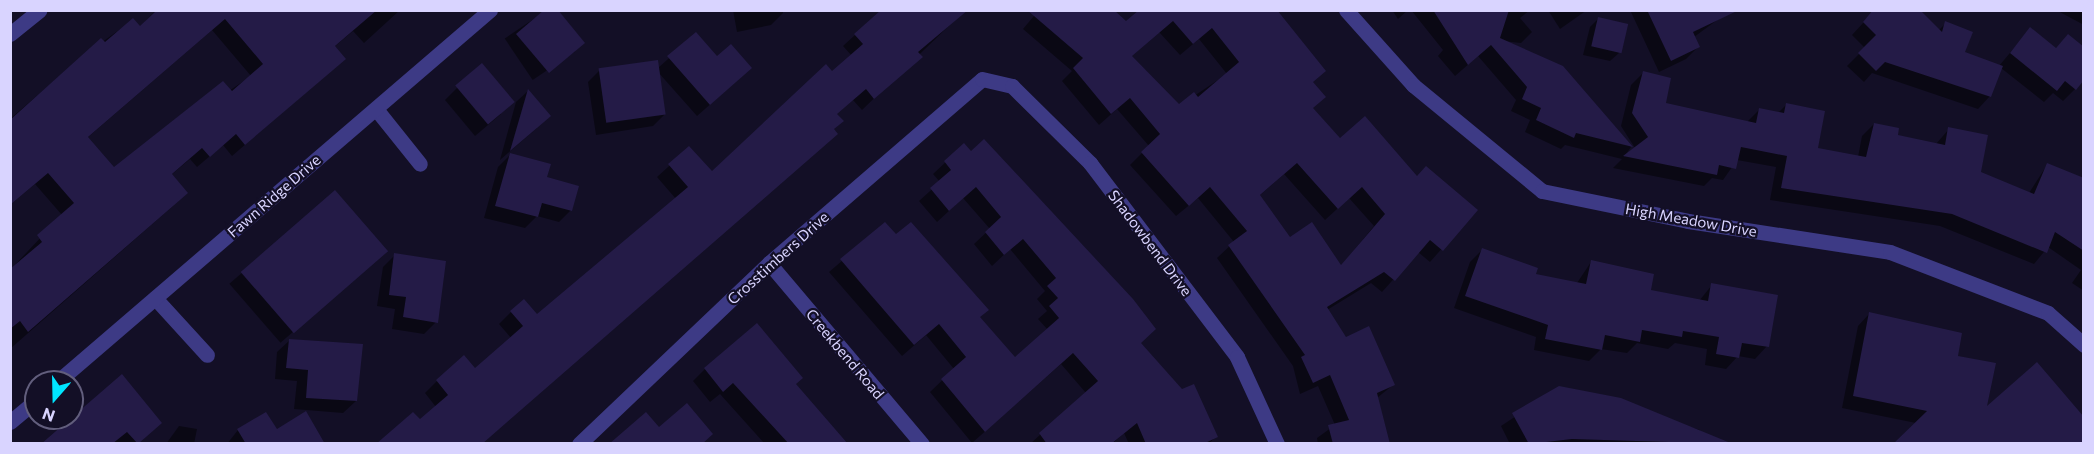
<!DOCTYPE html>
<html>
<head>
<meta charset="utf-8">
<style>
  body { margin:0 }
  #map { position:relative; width:2094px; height:454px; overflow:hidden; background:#130f26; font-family:Commissioner,sans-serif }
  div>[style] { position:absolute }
  .shadow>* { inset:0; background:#0007; transform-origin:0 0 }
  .building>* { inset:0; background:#241b47; transform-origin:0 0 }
  .street>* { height:15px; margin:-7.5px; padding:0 7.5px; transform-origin:7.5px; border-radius:7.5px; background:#3d3a85 }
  span { translate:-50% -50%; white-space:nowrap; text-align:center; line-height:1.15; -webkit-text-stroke:4.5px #130f26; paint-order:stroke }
  .street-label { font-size:15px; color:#d9d4ff }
  .frame { position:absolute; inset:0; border:12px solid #d9d4ff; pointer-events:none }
  .north { position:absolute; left:24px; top:370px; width:60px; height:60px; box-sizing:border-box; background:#130f26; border:2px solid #625e7d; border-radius:50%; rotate:200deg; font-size:16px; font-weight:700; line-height:24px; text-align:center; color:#d9d4ff }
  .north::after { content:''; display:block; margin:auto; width:21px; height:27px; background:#00e5ff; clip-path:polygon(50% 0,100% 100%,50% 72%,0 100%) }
</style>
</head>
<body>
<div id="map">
  <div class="shadow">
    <i style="clip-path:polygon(evenodd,156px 10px,400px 10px,364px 43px,353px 31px,334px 47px,332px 70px,232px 156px,223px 145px,197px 167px,190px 159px,171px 175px,174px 205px,10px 349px,10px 270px,62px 215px,35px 184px,10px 205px,10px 119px,84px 55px,133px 20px,139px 28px,156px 10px,212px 30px,251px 76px,114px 169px,87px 138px,212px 30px)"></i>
    <i style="left:547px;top:10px;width:50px;height:51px;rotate:56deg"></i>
    <i style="clip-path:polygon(733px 10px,783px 10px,783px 13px,771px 25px,737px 32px)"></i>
    <i style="clip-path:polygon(evenodd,1039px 10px,1131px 56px,1179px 106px,1227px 74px,1199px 39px,1180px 55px,1139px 10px,1273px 10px,1312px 83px,1312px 109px,1340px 140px,1476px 210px,1430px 262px,1418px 252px,1382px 292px,1371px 283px,1327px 310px,1346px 338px,1393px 385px,1377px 398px,1389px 444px,1318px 444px,1317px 438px,1335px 425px,1318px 386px,1300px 394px,1293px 366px,1217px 258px,1234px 242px,1198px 198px,1176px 216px,1130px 165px,1149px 146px,1117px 109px,1099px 125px,1062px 81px,1072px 71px,1023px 29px,1039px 10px,1284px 174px,1325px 220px,1349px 198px,1374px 226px,1340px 267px,1289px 239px,1259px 196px,1284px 174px)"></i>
    <i style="clip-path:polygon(1392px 10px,1408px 10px,1398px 19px)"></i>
    <i style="clip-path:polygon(1411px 10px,1530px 10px,1520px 18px,1532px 32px,1521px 43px,1502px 41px,1562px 68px,1631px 147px,1624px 157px,1635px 148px,1621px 126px,1631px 85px,1643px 73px,1664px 104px,1747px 122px,1759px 110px,1778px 113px,1786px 105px,1816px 149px,1858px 157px,1862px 136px,1874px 124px,1896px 137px,1936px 144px,1949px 129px,1980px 173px,2029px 193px,2047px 165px,2084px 191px,2084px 291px,2072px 283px,2081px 270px,2048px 247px,2034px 264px,1940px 226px,1770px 200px,1776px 167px,1737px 160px,1723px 180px,1712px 178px,1704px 186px,1613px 168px,1622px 159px,1565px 145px,1561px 149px,1525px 132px,1530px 120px,1511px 111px,1516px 100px,1478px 56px,1455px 76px,1438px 56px,1443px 50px)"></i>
    <i style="clip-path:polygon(1548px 10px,1587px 10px,1560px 29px)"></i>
    <i style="clip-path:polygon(1630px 10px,1717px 10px,1720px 18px,1694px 37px,1698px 47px,1686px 59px,1659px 72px)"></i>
    <i style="clip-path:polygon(1875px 10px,1938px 31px,1946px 23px,1964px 53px,1999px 66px,2030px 29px,2055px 49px,2068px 36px,2075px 89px,2063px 101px,2053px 93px,2044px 102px,2001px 68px,1990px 96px,1978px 109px,1872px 73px,1864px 82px,1847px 66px,1865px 48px,1852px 35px)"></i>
    <i style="clip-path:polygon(2056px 10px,2084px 10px,2084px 25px)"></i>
    <i style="clip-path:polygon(957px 18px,862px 110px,853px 100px,420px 421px,436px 407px,425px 393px,437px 381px,464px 357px,475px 370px,511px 338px,499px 324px,511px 312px,537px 316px,676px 199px,657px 177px,689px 148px,712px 174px,852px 56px,843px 46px,855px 35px)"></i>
    <i style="clip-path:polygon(1598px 19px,1619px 53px,1610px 61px,1583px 55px,1590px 27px)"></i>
    <i style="clip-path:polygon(696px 34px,738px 80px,697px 116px,658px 72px,665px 114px,653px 126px,596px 135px,588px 82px,600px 70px,658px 68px)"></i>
    <i style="clip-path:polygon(457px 88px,501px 114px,475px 136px,445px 100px)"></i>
    <i style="clip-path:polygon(528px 91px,537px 128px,500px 160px,516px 102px)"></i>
    <i style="clip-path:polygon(964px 145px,1140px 343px,1216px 436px,1209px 444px,1129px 444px,1124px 433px,1112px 444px,1030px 444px,1086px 393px,1061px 364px,972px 443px,930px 392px,954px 369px,926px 335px,902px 356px,829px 272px,885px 224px,1014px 359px,1048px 330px,1038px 319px,1047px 311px,1037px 299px,1045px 291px,1010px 249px,992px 266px,974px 244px,990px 229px,963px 198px,937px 222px,919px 201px,940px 182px,933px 174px)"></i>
    <i style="clip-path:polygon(510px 155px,571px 210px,559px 222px,537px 216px,525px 228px,484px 218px,498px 167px)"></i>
    <i style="left:335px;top:192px;width:78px;height:140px;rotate:49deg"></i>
    <i style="clip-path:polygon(1482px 250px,1534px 275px,1577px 283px,1591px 262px,1649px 292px,1699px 301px,1712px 285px,1767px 346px,1755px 359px,1738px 356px,1726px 369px,1705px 365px,1707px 349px,1675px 343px,1668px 349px,1637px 343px,1627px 353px,1601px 349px,1589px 361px,1534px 350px,1536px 337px,1454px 308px,1470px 262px)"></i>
    <i style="clip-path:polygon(395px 255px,436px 322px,424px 334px,392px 329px,395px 309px,377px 306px,383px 267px)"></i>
    <i style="clip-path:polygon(1870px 313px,1956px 357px,1968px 444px,1916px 423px,1842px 408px,1858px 326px)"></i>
    <i style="clip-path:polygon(290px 340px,356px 401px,343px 413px,294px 409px,297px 381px,275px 379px,277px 352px)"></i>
    <i style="clip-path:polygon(705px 369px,795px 384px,840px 444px,765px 444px,720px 394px,710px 402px,693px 381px)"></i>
    <i style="clip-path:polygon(1559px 388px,1700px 430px,1695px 444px,1510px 444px,1501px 426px)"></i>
    <i style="clip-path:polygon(160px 423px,138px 444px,44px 444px)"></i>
    <i style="clip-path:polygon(179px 426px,197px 429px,194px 444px,166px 444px)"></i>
    <i style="clip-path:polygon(238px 430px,276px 431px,323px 444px,227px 444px)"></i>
  </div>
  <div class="building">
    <i style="clip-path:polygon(evenodd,157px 10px,377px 10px,335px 46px,346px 59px,245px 145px,236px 134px,210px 157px,202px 148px,172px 174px,188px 193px,28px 332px,20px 321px,10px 329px,10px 269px,42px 242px,37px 235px,74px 203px,48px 173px,10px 205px,10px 120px,101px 38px,105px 42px,133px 18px,140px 26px,157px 10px,225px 19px,263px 64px,232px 91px,223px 81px,114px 167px,88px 137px,225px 19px)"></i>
    <i style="clip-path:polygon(544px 10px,558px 10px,585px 43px,549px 73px,516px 34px)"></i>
    <i style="clip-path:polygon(881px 10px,968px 10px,918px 52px,923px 57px,874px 99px,866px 89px,837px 114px,844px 121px,834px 129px,838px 134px,482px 444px,376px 444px,413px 412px,420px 419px,448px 395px,436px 380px,464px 355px,475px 368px,523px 326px,510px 311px,524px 299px,537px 314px,688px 187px,668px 164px,689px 146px,712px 171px,826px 64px,832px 71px,863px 44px,854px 34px)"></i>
    <i style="clip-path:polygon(evenodd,1027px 10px,1114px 10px,1126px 21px,1139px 10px,1277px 10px,1326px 71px,1313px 82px,1326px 97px,1313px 108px,1340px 138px,1365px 116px,1417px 176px,1426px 166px,1478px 210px,1443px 251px,1430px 240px,1395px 281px,1384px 272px,1327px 307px,1346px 337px,1369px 326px,1395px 385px,1377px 393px,1390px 444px,1333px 444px,1328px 425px,1349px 420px,1330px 375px,1313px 383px,1301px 357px,1305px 355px,1228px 245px,1247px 231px,1210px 187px,1189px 206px,1141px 152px,1160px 134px,1130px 98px,1111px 114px,1073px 68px,1083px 58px,1027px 10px,1173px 21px,1193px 44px,1212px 28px,1239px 62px,1198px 97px,1194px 92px,1179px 104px,1132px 56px,1173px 21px,1027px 10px,1297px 163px,1338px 209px,1362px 187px,1385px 214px,1341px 265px,1312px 222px,1290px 237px,1260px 195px,1297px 163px)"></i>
    <i style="clip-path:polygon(1433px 10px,1509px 10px,1500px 38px,1563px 66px,1633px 147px,1576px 133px,1574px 138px,1536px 120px,1541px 108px,1522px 99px,1527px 87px,1491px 45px,1468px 65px)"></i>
    <i style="clip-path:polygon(1647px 10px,1739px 10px,1693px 32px,1700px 47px,1671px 61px)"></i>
    <i style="clip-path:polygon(1873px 10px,1920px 10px,1942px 32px,1945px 21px,1973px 32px,1965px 52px,2003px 66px,1991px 97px,1885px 62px,1876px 71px,1858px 53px,1876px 35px,1863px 22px)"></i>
    <i style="left:1598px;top:17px;width:31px;height:30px;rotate:13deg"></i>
    <i style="clip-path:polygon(2030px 27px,2056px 48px,2068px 34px,2084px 47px,2084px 80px,2076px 90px,2065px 81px,2057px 91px,2010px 53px)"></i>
    <i style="clip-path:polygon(696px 32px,717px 56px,731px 44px,752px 68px,710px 105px,667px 56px)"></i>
    <i style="left:658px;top:60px;width:55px;height:60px;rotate:82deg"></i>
    <i style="left:482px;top:63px;width:51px;height:35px;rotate:50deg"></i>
    <i style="clip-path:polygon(1643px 71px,1671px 78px,1666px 103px,1756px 123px,1759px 108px,1784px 113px,1786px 103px,1825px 111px,1818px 148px,1866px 157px,1874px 123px,1899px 128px,1898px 135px,1945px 145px,1948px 127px,1988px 135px,1981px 172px,2034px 194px,2047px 163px,2084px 178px,2084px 251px,2055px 232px,2047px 253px,1952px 214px,1781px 188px,1787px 156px,1741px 147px,1736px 169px,1719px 165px,1717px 175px,1623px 156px,1648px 137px,1632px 113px)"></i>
    <i style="clip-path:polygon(528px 89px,551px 116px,510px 151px)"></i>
    <i style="clip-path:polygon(984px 139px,1133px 299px,1156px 329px,1141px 343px,1182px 389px,1194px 384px,1218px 437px,1203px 444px,1146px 444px,1137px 423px,1111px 444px,1047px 444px,1039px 433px,1098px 381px,1073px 353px,985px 432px,941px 379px,966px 357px,939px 324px,914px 345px,840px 259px,885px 222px,896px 234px,911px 222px,989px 310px,980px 317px,1015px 357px,1059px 318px,1049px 306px,1058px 298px,1047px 286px,1056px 278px,1023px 239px,1004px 255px,985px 232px,1001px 217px,976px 187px,949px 211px,930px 188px,951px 170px,944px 161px,964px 143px,971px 151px)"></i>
    <i style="clip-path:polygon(510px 153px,551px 164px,547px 177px,579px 186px,572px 211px,542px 203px,538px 217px,495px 206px)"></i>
    <i style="left:335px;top:190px;width:81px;height:125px;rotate:49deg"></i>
    <i style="clip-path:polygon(1482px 248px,1538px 268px,1536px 274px,1586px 284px,1591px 260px,1654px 274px,1651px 290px,1708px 301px,1711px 283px,1778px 295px,1769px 347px,1742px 343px,1739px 358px,1716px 354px,1719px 337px,1683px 331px,1682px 337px,1642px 330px,1640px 342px,1605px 335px,1602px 350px,1545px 339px,1548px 325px,1465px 296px)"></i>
    <i style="clip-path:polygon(394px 253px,446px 261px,438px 323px,403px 317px,406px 297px,389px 295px)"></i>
    <i style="clip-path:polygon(1869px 312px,1962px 333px,1958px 356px,1996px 363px,1987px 406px,2037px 362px,2084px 417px,2084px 444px,1893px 444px,1927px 411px,1853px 396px)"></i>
    <i style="clip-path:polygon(757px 323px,803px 378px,796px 384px,848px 444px,789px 444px,733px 383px,723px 392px,704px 368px)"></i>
    <i style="clip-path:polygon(289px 339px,363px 344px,357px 401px,306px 398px,308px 370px,286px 368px)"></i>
    <i style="clip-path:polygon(122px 374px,162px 423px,138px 444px,127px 432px,112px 444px,41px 444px)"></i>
    <i style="clip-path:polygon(1559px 386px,1621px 398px,1733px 444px,1572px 439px,1529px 444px,1512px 413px)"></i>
    <i style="clip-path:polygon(687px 403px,713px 434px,702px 444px,609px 444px,646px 412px,659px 427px)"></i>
    <i style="clip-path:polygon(306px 411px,325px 444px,246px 444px,237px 429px,266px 412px,277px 429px)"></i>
  </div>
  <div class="street">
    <i style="left:1346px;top:10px;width:101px;rotate:48.2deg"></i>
    <i style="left:1413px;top:85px;width:167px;rotate:39.4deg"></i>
    <i style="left:1542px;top:191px;width:149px;rotate:11.6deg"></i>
    <i style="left:1688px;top:221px;width:204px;rotate:8.7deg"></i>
    <i style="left:1890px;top:252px;width:169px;rotate:21.1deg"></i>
    <i style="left:2048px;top:313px;width:48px;rotate:41.6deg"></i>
    <i style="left:10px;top:34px;width:38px;rotate:-39deg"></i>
    <i style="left:376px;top:109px;width:70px;rotate:51.3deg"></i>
    <i style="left:769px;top:263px;width:237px;rotate:49.8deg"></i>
    <i style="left:155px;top:298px;width:77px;rotate:47.6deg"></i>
    <i style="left:57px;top:382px;width:571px;rotate:-40.67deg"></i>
    <i style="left:10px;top:422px;width:34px;rotate:-40deg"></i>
    <i style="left:579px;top:444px;width:262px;rotate:-43.6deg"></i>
    <i style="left:769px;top:263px;width:281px;rotate:-40.8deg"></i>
    <i style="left:982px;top:79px;width:31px;rotate:13deg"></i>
    <i style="left:1012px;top:86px;width:110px;rotate:44.6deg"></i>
    <i style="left:1090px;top:163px;width:243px;rotate:52.8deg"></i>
    <i style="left:1237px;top:357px;width:96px;rotate:65.3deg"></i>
  </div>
  <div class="street-label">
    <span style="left:274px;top:196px;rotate:-41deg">Fawn Ridge Drive</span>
    <span style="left:1691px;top:220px;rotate:10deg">High Meadow Drive</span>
    <span style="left:1150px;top:243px;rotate:53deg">Shadowbend Drive</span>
    <span style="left:778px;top:258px;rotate:-42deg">Crosstimbers Drive</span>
    <span style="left:845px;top:354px;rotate:50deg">Creekbend Road</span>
  </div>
  <div class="frame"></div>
  <div class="north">N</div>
</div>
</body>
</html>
